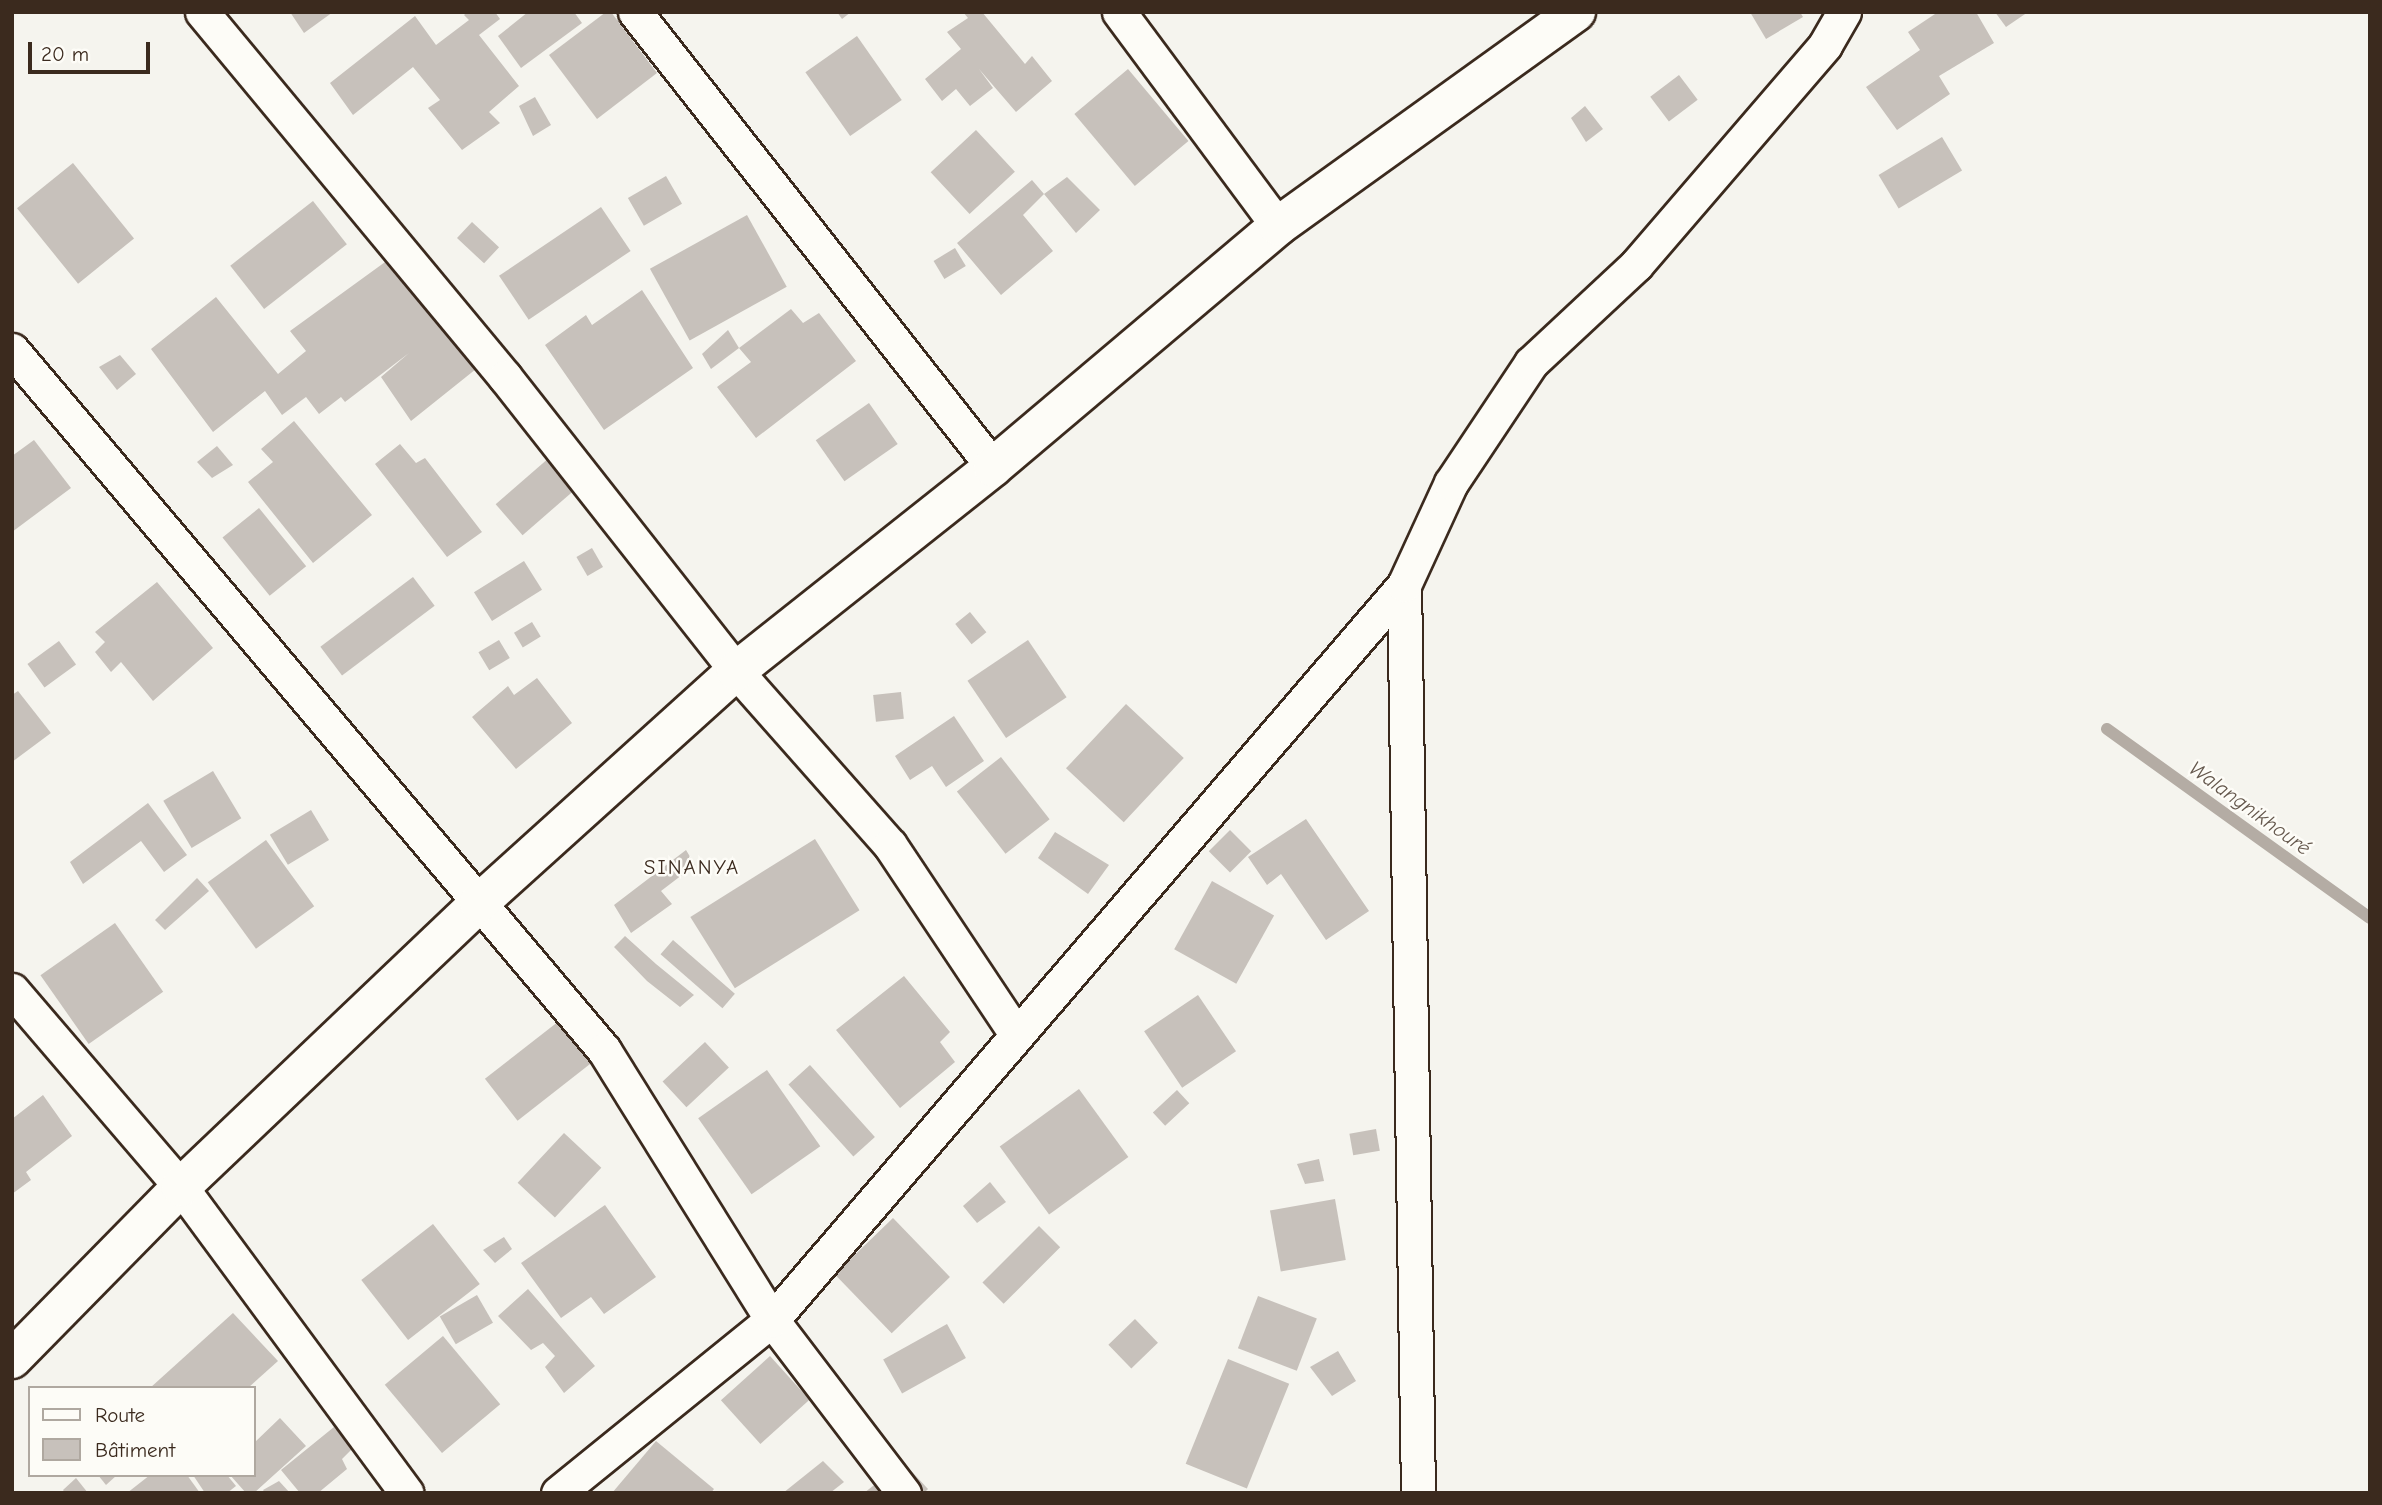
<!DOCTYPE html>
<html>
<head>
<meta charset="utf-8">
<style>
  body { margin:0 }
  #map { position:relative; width:2382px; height:1505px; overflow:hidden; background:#f5f4ee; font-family:"Comic Neue",sans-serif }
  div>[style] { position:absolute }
  .stream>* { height:12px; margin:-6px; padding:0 6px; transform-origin:6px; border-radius:6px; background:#b4aca4 }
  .building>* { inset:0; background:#c7c1bb; transform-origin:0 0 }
  .roads { filter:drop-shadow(2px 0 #3b2a1e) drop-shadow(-2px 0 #3b2a1e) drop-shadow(0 2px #3b2a1e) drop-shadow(0 -2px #3b2a1e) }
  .minor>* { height:33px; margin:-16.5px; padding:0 16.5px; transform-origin:16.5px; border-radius:16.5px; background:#fdfcf7 }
  .trunk>* { height:38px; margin:-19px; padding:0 19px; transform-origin:19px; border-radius:19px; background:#fdfcf7 }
  span { translate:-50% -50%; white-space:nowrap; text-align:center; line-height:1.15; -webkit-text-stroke:5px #fdfcf7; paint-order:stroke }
  .water-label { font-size:21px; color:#65584d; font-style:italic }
  .neighbourhood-label { font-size:21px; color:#3b2a1e; letter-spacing:2px }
  .frame { position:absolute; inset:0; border:14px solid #3b2a1e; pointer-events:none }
  .legend { position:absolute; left:28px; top:1386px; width:228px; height:91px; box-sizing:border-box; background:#fdfcf7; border:2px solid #afa8a0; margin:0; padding:9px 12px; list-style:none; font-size:21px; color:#3b2a1e }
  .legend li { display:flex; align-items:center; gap:14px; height:35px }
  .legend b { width:35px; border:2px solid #afa8a0 }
  .scale { position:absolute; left:28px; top:42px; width:122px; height:32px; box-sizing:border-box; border:4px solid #3b2a1e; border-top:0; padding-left:9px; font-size:21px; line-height:24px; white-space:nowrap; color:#3b2a1e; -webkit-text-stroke:5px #fdfcf7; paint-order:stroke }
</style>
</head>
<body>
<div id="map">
  <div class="stream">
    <i style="left:2107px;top:729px;width:324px;rotate:35.7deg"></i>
  </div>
  <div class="building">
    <i style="clip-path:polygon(290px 12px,333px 12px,304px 33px)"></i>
    <i style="clip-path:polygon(467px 12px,495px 12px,500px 19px,479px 35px,519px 86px,489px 112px,500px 123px,462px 150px,428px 108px,440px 100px,413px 67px,353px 115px,330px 83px,415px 16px,436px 45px,469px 20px,464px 15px)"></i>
    <i style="clip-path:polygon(528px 12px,574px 12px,582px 23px,521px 68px,498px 36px)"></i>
    <i style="clip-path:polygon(606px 12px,611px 12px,657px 73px,597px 119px,549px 55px)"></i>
    <i style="clip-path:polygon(837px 12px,851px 12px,842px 19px)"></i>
    <i style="clip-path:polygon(963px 12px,982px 12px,1025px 64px,1032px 56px,1052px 81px,1016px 112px,979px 69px,993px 88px,970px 106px,956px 89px,942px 101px,925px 79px,961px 49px,947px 32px,968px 18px)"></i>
    <i style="clip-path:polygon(1750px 12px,1800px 12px,1803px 17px,1766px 39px)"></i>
    <i style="clip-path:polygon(1938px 12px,1976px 12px,1994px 43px,1939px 76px,1950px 94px,1897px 130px,1866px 87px,1920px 50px,1908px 32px)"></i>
    <i style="clip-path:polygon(1995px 12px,2028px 12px,2006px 27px)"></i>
    <i style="left:857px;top:36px;width:78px;height:63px;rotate:55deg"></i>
    <i style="left:1128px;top:69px;width:94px;height:70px;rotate:50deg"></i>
    <i style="left:1679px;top:75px;width:31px;height:36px;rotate:53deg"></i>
    <i style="clip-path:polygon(535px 97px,551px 125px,533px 136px,519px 106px)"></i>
    <i style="clip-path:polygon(1585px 106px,1603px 129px,1586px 142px,1571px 118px)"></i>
    <i style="left:976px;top:130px;width:57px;height:62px;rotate:47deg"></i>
    <i style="left:1942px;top:137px;width:39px;height:74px;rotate:59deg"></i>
    <i style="left:73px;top:163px;width:97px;height:72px;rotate:51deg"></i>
    <i style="left:666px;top:176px;width:32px;height:44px;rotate:60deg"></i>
    <i style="clip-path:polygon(1067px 177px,1100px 210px,1076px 233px,1044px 194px,1023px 215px,1053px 251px,1001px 295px,957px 243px,1032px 180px,1044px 194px)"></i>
    <i style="left:313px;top:201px;width:55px;height:105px;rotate:52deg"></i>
    <i style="left:601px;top:207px;width:53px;height:123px;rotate:56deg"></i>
    <i style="left:747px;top:215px;width:82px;height:111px;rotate:61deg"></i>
    <i style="left:472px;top:222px;width:37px;height:22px;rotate:43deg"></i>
    <i style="left:955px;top:248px;width:21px;height:25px;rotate:59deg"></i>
    <i style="clip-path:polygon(392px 257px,476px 369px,411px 421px,381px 377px,409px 353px,345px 402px,341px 397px,319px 414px,306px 397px,282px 415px,265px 391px,213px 432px,151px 349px,216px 297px,278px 374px,306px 351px,290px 331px)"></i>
    <i style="clip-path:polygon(642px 290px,693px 368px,604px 430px,545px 345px,586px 315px,592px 325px)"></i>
    <i style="clip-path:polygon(791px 309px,803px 323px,819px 313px,856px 361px,756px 438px,717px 387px,751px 362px,739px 348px)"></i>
    <i style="clip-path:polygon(728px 330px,739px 348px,711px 369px,702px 354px)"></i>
    <i style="clip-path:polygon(120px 355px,136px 374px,117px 390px,99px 367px)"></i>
    <i style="left:869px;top:403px;width:50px;height:65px;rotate:55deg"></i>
    <i style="clip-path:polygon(294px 421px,372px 515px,313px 563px,248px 482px,273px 462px,261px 449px)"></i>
    <i style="clip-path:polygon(34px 440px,71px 488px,12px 532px,12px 456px)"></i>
    <i style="clip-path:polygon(400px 444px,416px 463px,425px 458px,482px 532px,447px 557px,375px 464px)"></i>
    <i style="clip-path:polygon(217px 446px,233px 465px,212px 478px,197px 462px)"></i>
    <i style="left:550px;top:457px;width:41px;height:72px;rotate:49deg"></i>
    <i style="left:259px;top:508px;width:75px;height:47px;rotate:51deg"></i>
    <i style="left:592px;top:548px;width:22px;height:18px;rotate:60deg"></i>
    <i style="left:524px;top:561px;width:34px;height:59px;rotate:58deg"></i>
    <i style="left:413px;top:577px;width:36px;height:116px;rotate:53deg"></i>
    <i style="clip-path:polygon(157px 582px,213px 648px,153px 701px,121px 662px,111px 672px,95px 652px,105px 642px,95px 632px)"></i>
    <i style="left:970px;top:612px;width:26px;height:19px;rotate:51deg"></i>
    <i style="left:532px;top:622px;width:17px;height:21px;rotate:59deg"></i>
    <i style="left:499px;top:640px;width:21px;height:24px;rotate:59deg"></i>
    <i style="left:1028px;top:640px;width:69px;height:73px;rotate:56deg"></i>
    <i style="left:59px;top:641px;width:29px;height:39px;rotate:54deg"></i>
    <i style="clip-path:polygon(537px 678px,572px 723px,516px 769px,472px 717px,508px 686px,514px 695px)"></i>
    <i style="clip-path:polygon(18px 691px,51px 733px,12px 762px,12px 695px)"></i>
    <i style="left:901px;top:692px;width:27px;height:28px;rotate:84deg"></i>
    <i style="left:1126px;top:704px;width:79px;height:88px;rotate:43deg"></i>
    <i style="clip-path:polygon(954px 716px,984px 761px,946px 787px,932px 766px,910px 780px,895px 756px)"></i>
    <i style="left:1001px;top:757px;width:79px;height:56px;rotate:52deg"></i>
    <i style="left:213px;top:771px;width:55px;height:58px;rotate:59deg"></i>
    <i style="clip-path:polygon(148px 803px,187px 855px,164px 872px,141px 841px,83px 884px,70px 862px)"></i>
    <i style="left:311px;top:810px;width:35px;height:48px;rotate:59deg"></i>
    <i style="clip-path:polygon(1306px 819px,1369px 911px,1326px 940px,1281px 874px,1267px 885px,1248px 857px)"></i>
    <i style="left:1230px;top:830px;width:30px;height:30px;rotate:45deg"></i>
    <i style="clip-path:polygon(1055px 832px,1109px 865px,1088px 894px,1038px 858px)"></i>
    <i style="left:815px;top:839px;width:84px;height:147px;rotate:58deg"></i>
    <i style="left:266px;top:840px;width:82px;height:72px;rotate:54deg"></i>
    <i style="clip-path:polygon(686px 850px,695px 865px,661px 891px,672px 904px,631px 933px,614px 905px)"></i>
    <i style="clip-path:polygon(197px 878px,209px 891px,165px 930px,155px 920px)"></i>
    <i style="left:1212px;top:881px;width:71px;height:78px;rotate:29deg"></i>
    <i style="left:115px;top:923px;width:84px;height:91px;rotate:55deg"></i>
    <i style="clip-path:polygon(625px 936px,656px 964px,694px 995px,680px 1007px,647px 981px,614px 947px)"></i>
    <i style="left:673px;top:940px;width:82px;height:19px;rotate:41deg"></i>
    <i style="clip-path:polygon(904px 976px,950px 1032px,940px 1042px,955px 1062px,900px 1108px,836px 1030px)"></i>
    <i style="left:1198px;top:995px;width:68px;height:65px;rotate:56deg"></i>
    <i style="left:559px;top:1021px;width:53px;height:94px;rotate:52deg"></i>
    <i style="left:705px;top:1042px;width:35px;height:58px;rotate:47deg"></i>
    <i style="left:810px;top:1065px;width:97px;height:29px;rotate:48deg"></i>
    <i style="left:767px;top:1070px;width:93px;height:84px;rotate:55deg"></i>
    <i style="left:1079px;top:1089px;width:84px;height:98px;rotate:54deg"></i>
    <i style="left:1177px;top:1090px;width:18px;height:33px;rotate:47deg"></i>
    <i style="clip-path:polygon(43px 1095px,72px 1136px,26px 1172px,31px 1180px,12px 1194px,12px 1119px)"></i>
    <i style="left:1376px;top:1129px;width:22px;height:27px;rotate:80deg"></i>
    <i style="left:564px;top:1133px;width:51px;height:68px;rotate:43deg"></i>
    <i style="clip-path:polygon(1319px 1159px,1324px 1181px,1305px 1184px,1297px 1164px)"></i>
    <i style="clip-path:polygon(990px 1182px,1006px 1202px,977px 1223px,963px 1206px)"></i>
    <i style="left:1335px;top:1199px;width:62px;height:66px;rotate:80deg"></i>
    <i style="clip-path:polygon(605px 1205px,656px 1277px,604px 1314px,591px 1297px,561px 1318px,521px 1263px)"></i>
    <i style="left:893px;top:1218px;width:82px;height:81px;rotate:46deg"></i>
    <i style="left:433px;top:1224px;width:76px;height:91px;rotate:52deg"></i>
    <i style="left:1039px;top:1226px;width:30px;height:80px;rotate:45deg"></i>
    <i style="clip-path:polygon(504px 1237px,512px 1249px,495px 1263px,483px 1250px)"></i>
    <i style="clip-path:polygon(528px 1289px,595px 1366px,564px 1393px,545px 1367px,555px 1356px,543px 1343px,531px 1350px,498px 1316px)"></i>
    <i style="left:477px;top:1295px;width:32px;height:43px;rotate:60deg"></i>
    <i style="left:1258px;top:1296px;width:63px;height:56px;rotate:21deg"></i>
    <i style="clip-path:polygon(233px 1313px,278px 1361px,248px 1388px,150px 1388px)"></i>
    <i style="left:1135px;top:1319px;width:33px;height:37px;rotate:46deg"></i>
    <i style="left:947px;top:1324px;width:39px;height:73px;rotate:61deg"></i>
    <i style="left:443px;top:1336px;width:89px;height:76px;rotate:50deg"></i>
    <i style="clip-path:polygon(1338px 1351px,1356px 1381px,1332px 1396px,1310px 1367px)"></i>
    <i style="left:770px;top:1356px;width:59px;height:66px;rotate:48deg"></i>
    <i style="left:1228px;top:1359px;width:66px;height:113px;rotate:22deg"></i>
    <i style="clip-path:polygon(280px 1418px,306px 1446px,254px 1493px,246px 1493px,230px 1475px,254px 1475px,254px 1443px)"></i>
    <i style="clip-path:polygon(334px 1427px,352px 1449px,342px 1459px,347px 1469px,318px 1493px,300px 1493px,281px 1470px)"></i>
    <i style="clip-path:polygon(656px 1441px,714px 1489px,711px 1493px,612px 1493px)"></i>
    <i style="clip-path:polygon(901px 1460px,928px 1489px,924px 1493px,912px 1493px,891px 1470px)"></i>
    <i style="clip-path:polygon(823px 1461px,844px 1482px,830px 1493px,783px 1493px)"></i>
    <i style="clip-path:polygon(98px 1475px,117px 1475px,106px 1485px)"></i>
    <i style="clip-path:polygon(150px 1475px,187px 1475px,200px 1493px,127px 1493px)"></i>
    <i style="clip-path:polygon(193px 1475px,227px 1475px,236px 1486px,227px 1493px,205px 1493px)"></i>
    <i style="clip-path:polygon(76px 1478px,88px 1493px,65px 1493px,63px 1490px)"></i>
    <i style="clip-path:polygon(279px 1481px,290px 1493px,265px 1493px,263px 1490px)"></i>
    <i style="clip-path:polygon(878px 1482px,886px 1493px,864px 1493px)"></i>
  </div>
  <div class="roads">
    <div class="minor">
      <i style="left:202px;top:12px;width:474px;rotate:50.3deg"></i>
      <i style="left:505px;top:377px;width:374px;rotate:51.8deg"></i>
      <i style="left:736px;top:671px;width:232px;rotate:48.5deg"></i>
      <i style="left:890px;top:845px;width:227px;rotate:56.3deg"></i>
      <i style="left:635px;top:12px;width:579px;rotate:51.8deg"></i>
      <i style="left:1119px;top:12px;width:267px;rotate:53.4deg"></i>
      <i style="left:12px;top:350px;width:917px;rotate:49.78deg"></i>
      <i style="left:604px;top:1050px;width:318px;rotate:58.1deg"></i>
      <i style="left:772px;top:1320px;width:218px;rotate:52.7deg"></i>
      <i style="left:12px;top:990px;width:260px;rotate:49.4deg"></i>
      <i style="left:181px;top:1187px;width:380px;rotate:53.6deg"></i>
      <i style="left:558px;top:1493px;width:275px;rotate:-39deg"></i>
      <i style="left:772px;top:1320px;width:969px;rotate:-49.31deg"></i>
      <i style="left:1418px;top:1493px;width:908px;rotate:-90.88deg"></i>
      <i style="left:1404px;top:585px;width:112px;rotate:-65.3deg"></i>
      <i style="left:1451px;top:483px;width:144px;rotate:-56.3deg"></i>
      <i style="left:1531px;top:363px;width:144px;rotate:-43deg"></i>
      <i style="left:1636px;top:265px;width:290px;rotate:-49.3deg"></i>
      <i style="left:1825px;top:45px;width:38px;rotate:-60deg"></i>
    </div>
    <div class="trunk">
      <i style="left:12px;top:1359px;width:241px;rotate:-45.5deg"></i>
      <i style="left:181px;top:1187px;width:412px;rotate:-43.6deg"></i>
      <i style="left:479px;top:903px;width:346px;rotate:-42.1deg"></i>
      <i style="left:736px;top:671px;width:328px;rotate:-38.4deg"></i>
      <i style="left:993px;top:467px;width:373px;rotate:-40.2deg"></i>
      <i style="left:1278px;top:226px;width:367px;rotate:-35.7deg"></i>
    </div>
  </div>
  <div class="water-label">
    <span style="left:2250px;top:808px;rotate:36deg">Walangnikhouré</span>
  </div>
  <div class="neighbourhood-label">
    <span style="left:692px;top:867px">SINANYA</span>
  </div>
  <div class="frame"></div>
  <ul class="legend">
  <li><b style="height:9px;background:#fdfcf7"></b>Route</li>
  <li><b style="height:19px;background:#c7c1bb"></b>Bâtiment</li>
  </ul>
  <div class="scale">20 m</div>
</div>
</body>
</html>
